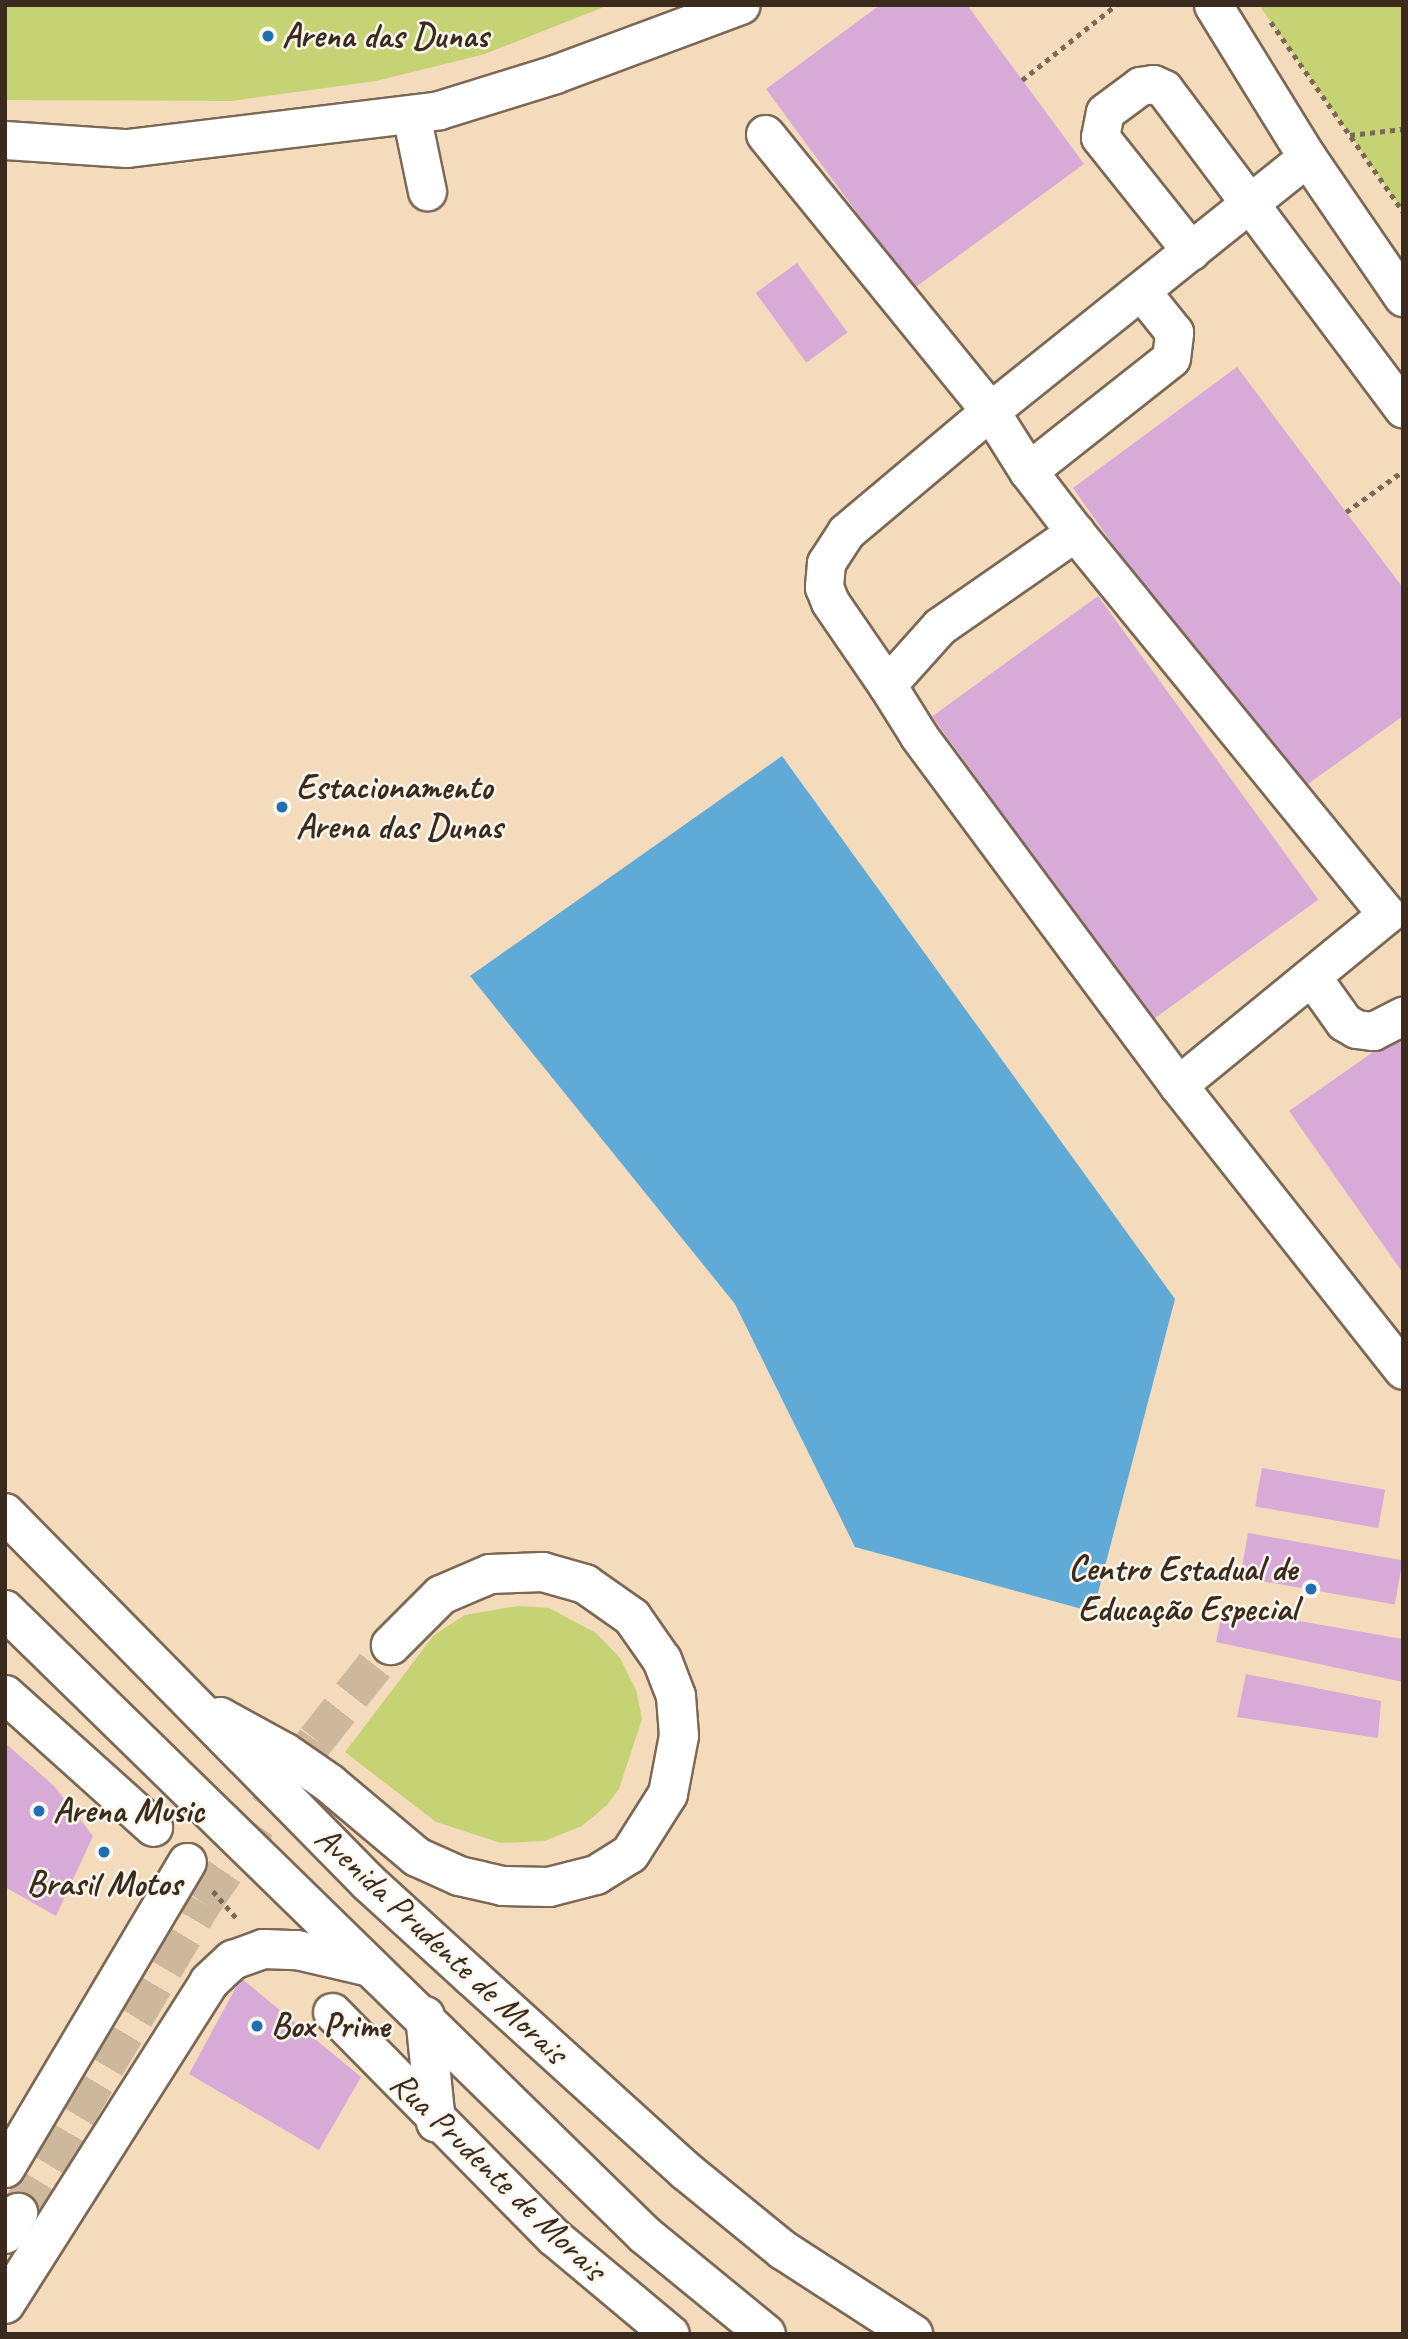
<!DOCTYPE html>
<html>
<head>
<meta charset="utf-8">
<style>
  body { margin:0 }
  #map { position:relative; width:1408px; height:2339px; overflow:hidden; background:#f3dbbb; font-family:Caveat,sans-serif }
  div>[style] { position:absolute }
  .green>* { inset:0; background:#c6d375 }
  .water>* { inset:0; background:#60aad8 }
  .building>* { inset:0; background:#d7aad8; transform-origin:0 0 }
  .major-tunnel>* { height:38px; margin-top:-19px; transform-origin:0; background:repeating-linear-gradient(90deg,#ceb89c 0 38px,transparent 0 57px) }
  .path>* { height:4.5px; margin-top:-2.25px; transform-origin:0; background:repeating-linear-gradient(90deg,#7b6855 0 5px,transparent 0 10px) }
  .roads { filter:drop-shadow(2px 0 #7b6855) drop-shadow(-2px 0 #7b6855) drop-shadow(0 2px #7b6855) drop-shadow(0 -2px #7b6855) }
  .minor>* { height:37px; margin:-18.5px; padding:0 18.5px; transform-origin:18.5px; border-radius:18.5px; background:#fff }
  .major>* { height:38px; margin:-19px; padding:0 19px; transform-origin:19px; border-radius:19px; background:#fff }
  .dots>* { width:19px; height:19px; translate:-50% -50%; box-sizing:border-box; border:4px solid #fbf7ec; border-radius:50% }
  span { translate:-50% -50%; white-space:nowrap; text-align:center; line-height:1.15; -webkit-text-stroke:5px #fbf7ec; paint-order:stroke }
  .poi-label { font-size:35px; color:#3b2a1e; font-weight:700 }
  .left { translate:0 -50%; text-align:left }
  .right { translate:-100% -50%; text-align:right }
  .street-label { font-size:35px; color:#3b2a1e }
  .frame { position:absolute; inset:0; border:7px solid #3b2a1e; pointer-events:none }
</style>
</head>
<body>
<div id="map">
  <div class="green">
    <i style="clip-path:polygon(5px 5px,609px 5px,485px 54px,376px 81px,231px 101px,5px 100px)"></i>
    <i style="clip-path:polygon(1259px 5px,1403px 5px,1403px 211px,1350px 135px)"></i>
    <i style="clip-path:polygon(518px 1606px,549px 1608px,596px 1633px,620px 1658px,636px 1690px,642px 1719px,619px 1789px,607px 1805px,582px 1826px,544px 1841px,501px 1843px,436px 1822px,345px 1752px,434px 1635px,465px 1615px)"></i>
  </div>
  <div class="water">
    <i style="clip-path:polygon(782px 756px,1175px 1299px,1093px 1612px,855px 1547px,735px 1304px,470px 976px)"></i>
  </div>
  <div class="building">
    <i style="clip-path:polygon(880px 5px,967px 5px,1084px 164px,913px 289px,766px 89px)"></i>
    <i style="left:797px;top:263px;width:86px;height:51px;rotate:54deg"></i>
    <i style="clip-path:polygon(1237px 367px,1403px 588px,1403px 716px,1291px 796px,1073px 488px)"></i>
    <i style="left:1098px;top:596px;width:375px;height:205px;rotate:54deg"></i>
    <i style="clip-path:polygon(1403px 1031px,1403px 1273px,1289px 1111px)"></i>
    <i style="left:1262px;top:1468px;width:125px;height:39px;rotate:10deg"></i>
    <i style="left:1248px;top:1533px;width:157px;height:45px;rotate:10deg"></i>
    <i style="clip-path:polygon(1223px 1608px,1403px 1639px,1403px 1682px,1216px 1642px)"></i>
    <i style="clip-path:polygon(1246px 1674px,1381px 1701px,1378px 1738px,1237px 1717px)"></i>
    <i style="clip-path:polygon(5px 1743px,54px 1786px,93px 1836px,56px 1916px,5px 1887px)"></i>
    <i style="clip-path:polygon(241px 1978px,361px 2077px,319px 2150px,189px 2074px)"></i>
  </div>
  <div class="major-tunnel">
    <i style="left:18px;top:2213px;width:361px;rotate:-59.2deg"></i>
    <i style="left:203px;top:1903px;width:198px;rotate:-55.3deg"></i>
    <i style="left:316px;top:1740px;width:121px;rotate:-51.7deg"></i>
  </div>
  <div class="path">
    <i style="left:1271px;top:22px;width:231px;rotate:55.1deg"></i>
    <i style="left:1022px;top:80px;width:120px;rotate:-38.6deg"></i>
    <i style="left:1350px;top:135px;width:53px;rotate:-6.5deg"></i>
    <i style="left:1346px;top:512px;width:70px;rotate:-35.7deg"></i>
    <i style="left:213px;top:1891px;width:37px;rotate:49deg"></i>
  </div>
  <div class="roads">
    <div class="minor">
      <i style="left:1213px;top:5px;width:179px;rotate:58.3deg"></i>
      <i style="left:1307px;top:157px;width:170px;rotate:55.6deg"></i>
      <i style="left:411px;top:114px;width:79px;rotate:78.3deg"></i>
      <i style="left:765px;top:134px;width:357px;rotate:50.9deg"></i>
      <i style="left:990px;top:411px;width:188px;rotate:140deg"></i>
      <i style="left:846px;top:532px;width:37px;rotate:123deg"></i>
      <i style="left:826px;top:563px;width:24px;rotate:95deg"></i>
      <i style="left:824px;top:587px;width:16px;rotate:68deg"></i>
      <i style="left:830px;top:602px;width:101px;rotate:55.5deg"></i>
      <i style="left:5px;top:140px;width:122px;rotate:3.8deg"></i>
      <i style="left:127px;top:148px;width:314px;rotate:-6.9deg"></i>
      <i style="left:439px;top:110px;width:121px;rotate:-17.2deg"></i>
      <i style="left:555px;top:74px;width:198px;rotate:-20.4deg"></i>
      <i style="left:1191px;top:251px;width:146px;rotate:-128.6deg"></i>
      <i style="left:1100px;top:137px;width:25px;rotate:-79deg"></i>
      <i style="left:1105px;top:112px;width:44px;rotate:-36.6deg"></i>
      <i style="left:1140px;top:86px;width:13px;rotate:-9deg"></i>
      <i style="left:1153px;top:84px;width:12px;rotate:24deg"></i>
      <i style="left:1164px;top:89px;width:399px;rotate:53.2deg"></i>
      <i style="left:1028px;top:471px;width:182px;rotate:-38.3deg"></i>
      <i style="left:1171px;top:358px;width:26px;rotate:-83deg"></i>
      <i style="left:1174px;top:332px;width:51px;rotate:-128.7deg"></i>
      <i style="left:1075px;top:532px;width:493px;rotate:50.8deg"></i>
      <i style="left:1387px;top:914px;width:270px;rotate:140.7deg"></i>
      <i style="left:1178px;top:1085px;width:435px;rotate:-126.6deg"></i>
      <i style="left:919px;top:736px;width:60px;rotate:-122.1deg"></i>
      <i style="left:887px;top:685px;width:79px;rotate:-48.1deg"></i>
      <i style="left:940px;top:626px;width:165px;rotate:-34.8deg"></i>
      <i style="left:1075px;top:532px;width:77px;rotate:-127.6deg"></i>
      <i style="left:1028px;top:471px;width:71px;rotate:-122.3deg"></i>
      <i style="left:990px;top:411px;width:406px;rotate:-38.7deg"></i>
      <i style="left:1312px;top:977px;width:55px;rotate:54.6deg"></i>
      <i style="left:1344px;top:1022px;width:14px;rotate:30deg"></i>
      <i style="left:1356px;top:1029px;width:17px;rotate:7deg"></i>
      <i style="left:1373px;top:1031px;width:34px;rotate:-27deg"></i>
      <i style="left:1178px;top:1085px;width:363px;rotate:51.7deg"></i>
      <i style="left:5px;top:1694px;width:199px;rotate:41.9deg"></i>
      <i style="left:332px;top:2012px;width:316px;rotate:45.4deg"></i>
      <i style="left:554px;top:2237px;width:151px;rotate:39.9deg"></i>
      <i style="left:5px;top:2168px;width:356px;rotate:-59.3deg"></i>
    </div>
    <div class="major">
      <i style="left:5px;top:1513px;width:519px;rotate:45.47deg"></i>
      <i style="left:369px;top:1883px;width:139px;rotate:42.4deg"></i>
      <i style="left:472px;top:1977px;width:289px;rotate:42.2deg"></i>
      <i style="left:686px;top:2171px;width:125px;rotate:39.2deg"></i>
      <i style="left:783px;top:2250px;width:155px;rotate:32.9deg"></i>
      <i style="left:5px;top:1610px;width:895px;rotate:44.32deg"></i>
      <i style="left:645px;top:2235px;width:156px;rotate:39.3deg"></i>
      <i style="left:220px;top:1717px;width:73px;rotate:28.7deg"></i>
      <i style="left:284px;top:1752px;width:55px;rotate:34.6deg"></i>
      <i style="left:329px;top:1783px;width:115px;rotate:40.1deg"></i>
      <i style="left:417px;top:1857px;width:46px;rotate:24.3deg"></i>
      <i style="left:459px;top:1876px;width:45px;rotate:12.8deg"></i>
      <i style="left:503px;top:1886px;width:46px;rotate:1.2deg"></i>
      <i style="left:549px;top:1887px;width:49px;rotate:-14.3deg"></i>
      <i style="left:596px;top:1875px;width:40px;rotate:-32deg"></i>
      <i style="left:630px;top:1854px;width:71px;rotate:-57.7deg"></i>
      <i style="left:668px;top:1794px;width:59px;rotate:-79.3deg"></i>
      <i style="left:679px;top:1736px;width:40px;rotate:-94.3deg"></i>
      <i style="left:676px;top:1696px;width:39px;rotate:-111deg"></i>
      <i style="left:662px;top:1660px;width:52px;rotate:-124.9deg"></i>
      <i style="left:632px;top:1617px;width:57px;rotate:-144.9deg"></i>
      <i style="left:585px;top:1584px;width:44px;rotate:-164.1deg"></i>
      <i style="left:543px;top:1572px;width:53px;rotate:177.8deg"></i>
      <i style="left:490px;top:1574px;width:53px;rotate:156.8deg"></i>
      <i style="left:441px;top:1595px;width:71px;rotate:135deg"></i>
      <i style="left:425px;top:2016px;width:107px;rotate:84.1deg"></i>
      <i style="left:5px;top:2234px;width:25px;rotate:-58deg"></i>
      <i style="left:5px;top:2304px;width:381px;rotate:-57.6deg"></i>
      <i style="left:209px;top:1982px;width:33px;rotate:-43deg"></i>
      <i style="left:233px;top:1960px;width:32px;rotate:-20deg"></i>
      <i style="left:263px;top:1949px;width:34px;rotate:2deg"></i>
      <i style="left:297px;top:1950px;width:75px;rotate:13.1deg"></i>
    </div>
  </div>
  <div class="dots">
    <i style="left:268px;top:36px;background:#1f6fb2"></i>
    <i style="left:282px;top:807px;background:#1f6fb2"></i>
    <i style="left:1311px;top:1589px;background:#1f6fb2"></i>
    <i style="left:39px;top:1811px;background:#1f6fb2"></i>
    <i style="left:104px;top:1852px;background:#1f6fb2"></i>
    <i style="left:257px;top:2026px;background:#1f6fb2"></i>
  </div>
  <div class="poi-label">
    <span class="left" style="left:282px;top:36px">Arena das Dunas</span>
    <span class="left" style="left:296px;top:807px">Estacionamento<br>Arena das Dunas</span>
    <span class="right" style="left:1297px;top:1589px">Centro Estadual de<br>Educação Especial</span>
    <span class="left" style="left:53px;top:1811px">Arena Music</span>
    <span style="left:104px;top:1884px">Brasil Motos</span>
    <span class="left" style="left:271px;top:2026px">Box Prime</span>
  </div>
  <div class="street-label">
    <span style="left:441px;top:1945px;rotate:43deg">Avenida Prudente de Morais</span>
    <span style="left:498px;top:2176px;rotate:44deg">Rua Prudente de Morais</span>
  </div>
  <div class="frame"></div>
</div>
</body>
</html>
